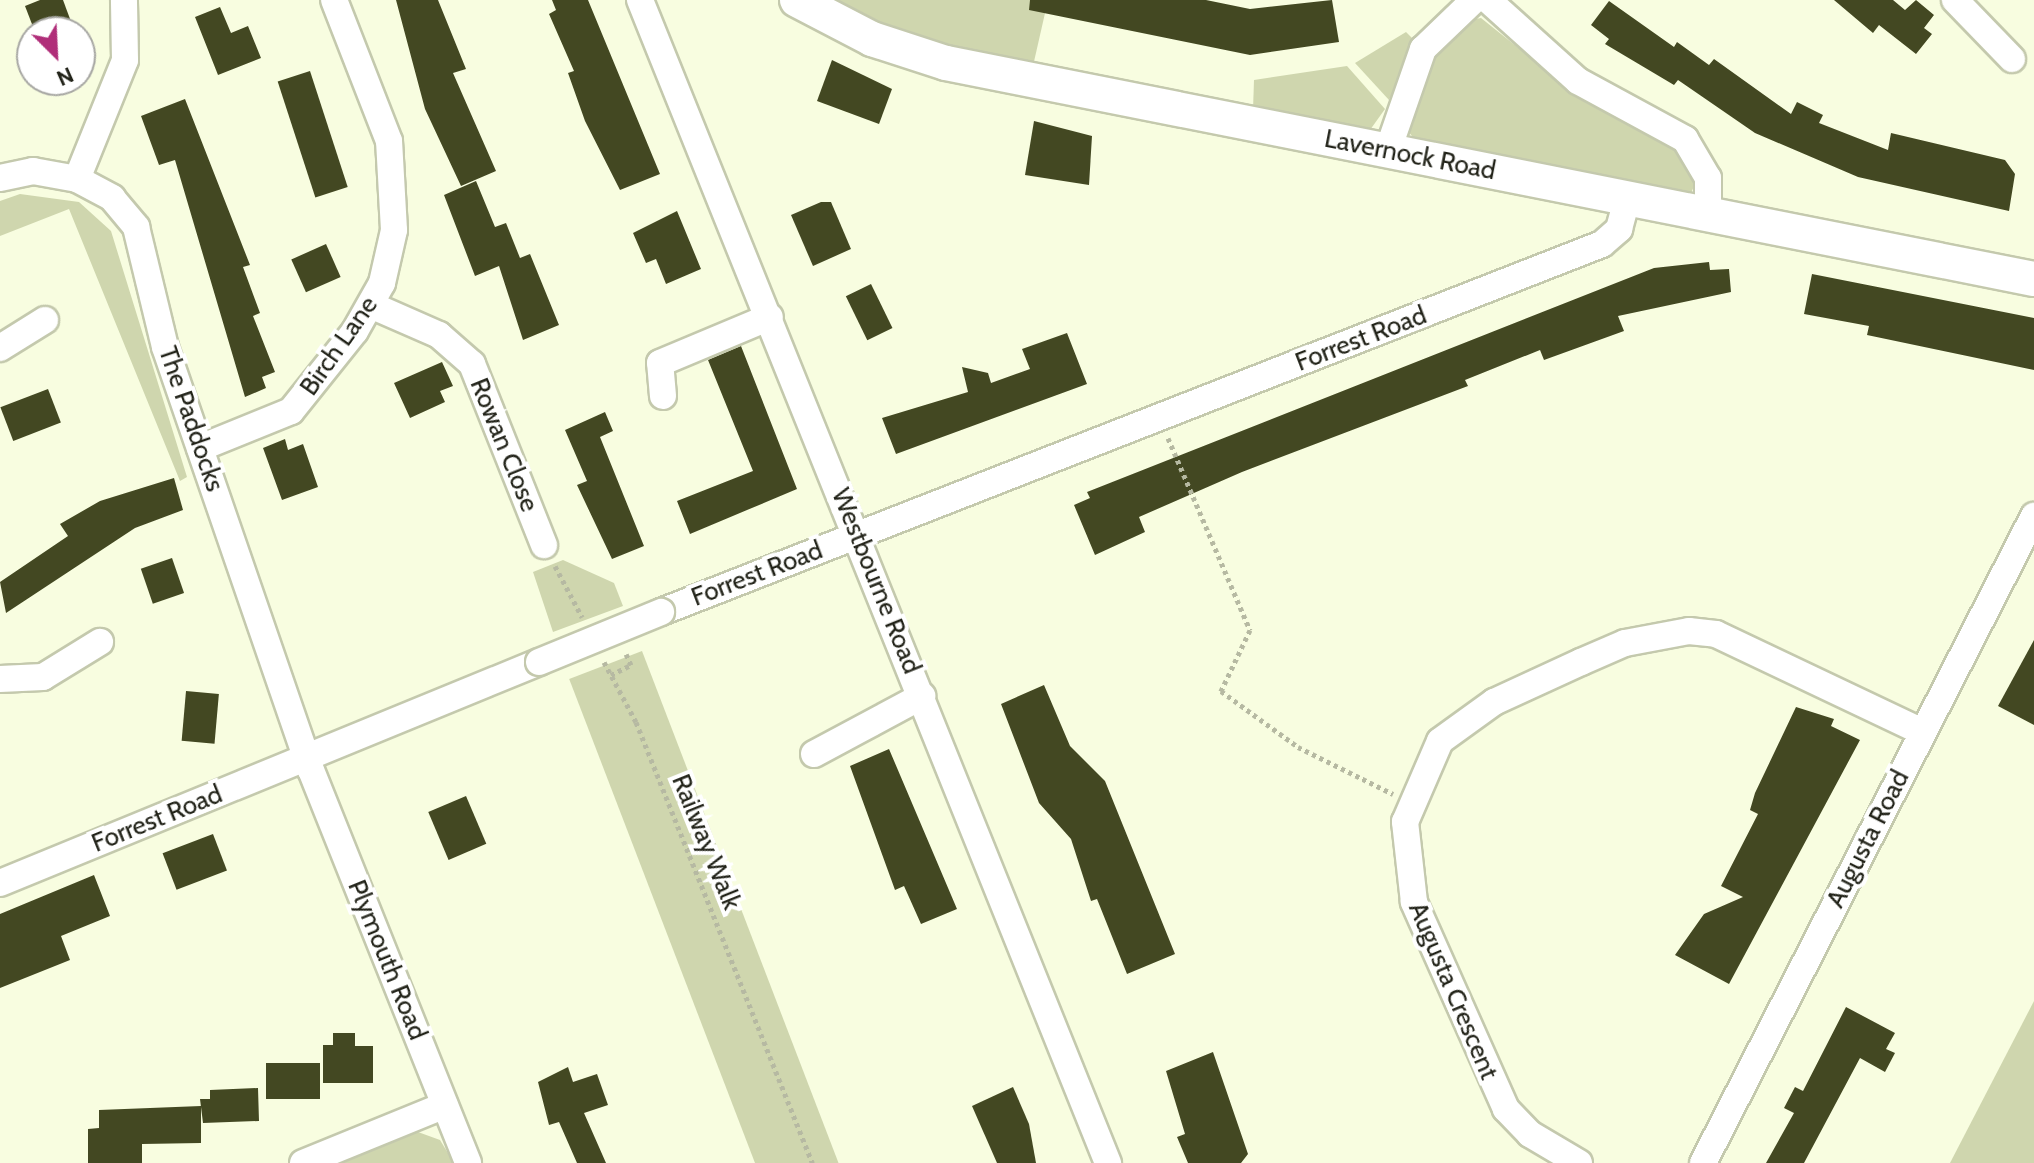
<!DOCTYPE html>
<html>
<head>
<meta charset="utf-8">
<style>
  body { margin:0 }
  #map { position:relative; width:2034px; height:1163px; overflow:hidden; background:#f8fde0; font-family:Cabin,sans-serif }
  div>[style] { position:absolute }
  .green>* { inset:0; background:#cfd6ae; transform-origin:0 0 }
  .building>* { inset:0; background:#434822; transform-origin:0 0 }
  .path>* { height:5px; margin-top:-2.5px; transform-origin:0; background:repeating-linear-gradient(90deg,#b6b9a2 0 4px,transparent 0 8px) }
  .roads { filter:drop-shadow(2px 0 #c4c9ad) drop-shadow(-2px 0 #c4c9ad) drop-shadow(0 2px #c4c9ad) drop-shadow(0 -2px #c4c9ad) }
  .minor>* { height:26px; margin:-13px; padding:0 13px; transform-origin:13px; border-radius:13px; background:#fff }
  .major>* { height:34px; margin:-17px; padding:0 17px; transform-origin:17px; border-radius:17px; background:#fff }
  .bridges { filter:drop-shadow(2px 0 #c4c9ad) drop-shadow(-2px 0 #c4c9ad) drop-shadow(0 2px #c4c9ad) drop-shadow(0 -2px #c4c9ad) }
  .minor-bridge>* { height:26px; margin:-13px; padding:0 13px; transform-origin:13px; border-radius:13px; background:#fff }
  span { translate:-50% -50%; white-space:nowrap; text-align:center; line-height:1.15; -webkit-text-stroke:8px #fff; paint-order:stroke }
  .street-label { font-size:26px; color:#222319 }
  .north { position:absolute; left:16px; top:16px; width:80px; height:80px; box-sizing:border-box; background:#fff; border:2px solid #a7a7a3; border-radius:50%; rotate:156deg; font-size:22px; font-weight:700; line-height:32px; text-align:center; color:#222319 }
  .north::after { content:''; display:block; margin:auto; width:28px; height:36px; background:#b02e79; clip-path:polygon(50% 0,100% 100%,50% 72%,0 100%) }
</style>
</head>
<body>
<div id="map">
  <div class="green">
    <i style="clip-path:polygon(830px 0,1048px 0,1033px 66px,930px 43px)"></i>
    <i style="clip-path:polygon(1481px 18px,1571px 90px,1677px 146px,1696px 181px,1690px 196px,1418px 143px,1406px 129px,1436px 47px,1463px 21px)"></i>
    <i style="clip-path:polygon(1406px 32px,1416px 42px,1389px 100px,1355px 63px)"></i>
    <i style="clip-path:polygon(1347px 66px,1385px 109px,1370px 130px,1253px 110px,1254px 80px)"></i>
    <i style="clip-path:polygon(20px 194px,79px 202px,111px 231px,187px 477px,180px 481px,69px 209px,0 236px,0 201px)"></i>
    <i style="clip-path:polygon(563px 560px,614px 583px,623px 606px,553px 632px,533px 572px)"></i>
    <i style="left:642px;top:651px;width:549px;height:78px;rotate:69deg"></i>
    <i style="clip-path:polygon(2034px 1001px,2034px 1163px,1950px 1163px)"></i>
    <i style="clip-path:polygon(418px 1132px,440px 1140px,454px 1163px,332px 1163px)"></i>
  </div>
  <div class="building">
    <i style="clip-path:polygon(40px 0,63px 0,73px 27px,35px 32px,25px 6px)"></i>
    <i style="clip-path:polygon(396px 0,438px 0,466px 69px,453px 73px,496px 171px,461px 186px,425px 109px)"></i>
    <i style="clip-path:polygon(552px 0,588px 0,660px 174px,620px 190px,585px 121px,568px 73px,574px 71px,549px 14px,556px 10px)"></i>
    <i style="clip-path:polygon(1030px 0,1206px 0,1250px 9px,1332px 0,1339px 42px,1250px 55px,1029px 10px)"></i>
    <i style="clip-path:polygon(1834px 0,1893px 0,1905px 10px,1916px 0,1934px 15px,1924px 28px,1932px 34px,1916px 54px,1879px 25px,1873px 33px)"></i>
    <i style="clip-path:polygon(1609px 1px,1674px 47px,1677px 42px,1709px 65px,1714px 59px,1791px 114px,1797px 102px,1823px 115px,1819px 123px,1888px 150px,1891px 133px,2005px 160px,2015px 174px,2009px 211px,1858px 177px,1755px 133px,1678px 80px,1674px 85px,1605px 44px,1609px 39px,1591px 25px)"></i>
    <i style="clip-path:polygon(220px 7px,231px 33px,248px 26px,261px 58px,218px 75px,195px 17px)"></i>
    <i style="clip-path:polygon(832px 60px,892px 89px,879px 124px,817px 101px)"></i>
    <i style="left:310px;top:71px;width:122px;height:34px;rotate:72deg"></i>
    <i style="clip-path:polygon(185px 99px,250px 265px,243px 267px,260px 313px,253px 316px,275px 372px,262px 377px,266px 388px,245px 397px,175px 160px,159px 165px,141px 116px)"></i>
    <i style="clip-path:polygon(1034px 121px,1092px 136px,1089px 185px,1025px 175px)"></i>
    <i style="clip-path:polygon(476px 181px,495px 227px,506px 223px,520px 258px,530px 254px,559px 325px,523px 340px,499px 266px,475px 276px,444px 195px)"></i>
    <i style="clip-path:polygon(821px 202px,831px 202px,851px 249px,813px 266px,791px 215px)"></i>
    <i style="clip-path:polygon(677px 211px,701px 269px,666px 284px,656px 259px,646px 263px,633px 233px)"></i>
    <i style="left:326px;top:244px;width:36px;height:38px;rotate:66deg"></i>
    <i style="clip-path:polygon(1709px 262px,1710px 270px,1729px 269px,1731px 292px,1618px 316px,1624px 331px,1544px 360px,1540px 350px,1465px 380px,1468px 386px,1242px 472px,1139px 517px,1145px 532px,1095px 555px,1074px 505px,1090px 498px,1087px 492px,1654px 268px)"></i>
    <i style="clip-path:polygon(1812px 274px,2034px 318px,2034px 370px,1867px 335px,1869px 326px,1804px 314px)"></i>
    <i style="left:871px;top:284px;width:49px;height:28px;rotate:64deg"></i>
    <i style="clip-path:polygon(1067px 333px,1087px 384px,896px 454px,882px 418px,968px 392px,962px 367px,988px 373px,991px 383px,1030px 369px,1022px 349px)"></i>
    <i style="clip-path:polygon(741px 346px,797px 489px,690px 534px,677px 501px,753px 471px,708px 360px)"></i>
    <i style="clip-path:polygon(442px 362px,453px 386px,440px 391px,445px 402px,410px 418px,394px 383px)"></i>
    <i style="left:48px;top:389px;width:36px;height:51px;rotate:69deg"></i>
    <i style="clip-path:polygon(605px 412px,613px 431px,600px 437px,644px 546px,612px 559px,577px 485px,587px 481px,565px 430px)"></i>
    <i style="clip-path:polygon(285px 439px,288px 450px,303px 444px,318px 487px,282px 500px,263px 448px)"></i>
    <i style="clip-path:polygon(174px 478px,183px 510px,135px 528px,6px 613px,0 582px,68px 536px,60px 524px,100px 501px)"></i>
    <i style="left:172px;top:558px;width:37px;height:33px;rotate:71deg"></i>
    <i style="clip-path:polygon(2034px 640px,2034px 725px,1998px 706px)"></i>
    <i style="clip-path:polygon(1044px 685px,1070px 746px,1105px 781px,1175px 954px,1127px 974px,1097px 899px,1091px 901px,1071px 839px,1039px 803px,1001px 704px)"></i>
    <i style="left:186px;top:691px;width:33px;height:50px;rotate:5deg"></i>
    <i style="clip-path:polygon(1796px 707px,1834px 719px,1831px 726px,1860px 740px,1729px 984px,1675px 955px,1704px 914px,1743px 897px,1721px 886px,1758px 814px,1750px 810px,1755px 793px)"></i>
    <i style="clip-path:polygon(889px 749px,957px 909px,921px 924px,904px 886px,895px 890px,850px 766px)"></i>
    <i style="left:466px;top:796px;width:52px;height:41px;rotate:67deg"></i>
    <i style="left:213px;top:834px;width:39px;height:54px;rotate:69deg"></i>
    <i style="clip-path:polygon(94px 875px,110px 916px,61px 936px,70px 960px,0 988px,0 914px)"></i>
    <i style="clip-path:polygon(1846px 1007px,1895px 1033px,1886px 1049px,1895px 1053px,1885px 1072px,1860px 1058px,1804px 1163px,1766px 1163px,1794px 1113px,1784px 1108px,1795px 1087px,1803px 1091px)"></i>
    <i style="clip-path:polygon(333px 1033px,355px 1033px,355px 1046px,373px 1046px,373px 1083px,323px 1083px,323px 1045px,333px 1045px)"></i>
    <i style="clip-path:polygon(1213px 1052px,1248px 1154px,1241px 1163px,1188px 1163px,1177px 1137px,1185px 1134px,1166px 1071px)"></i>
    <i style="left:266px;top:1063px;width:54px;height:36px"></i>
    <i style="clip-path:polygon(568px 1067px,573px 1082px,597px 1074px,608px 1105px,584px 1113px,606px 1163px,577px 1163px,559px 1122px,549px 1125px,538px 1082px)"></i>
    <i style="clip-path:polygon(1013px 1087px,1029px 1124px,1036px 1163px,997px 1163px,972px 1106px)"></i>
    <i style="clip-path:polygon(258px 1088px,259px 1121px,203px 1123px,200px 1099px,210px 1099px,210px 1090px)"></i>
    <i style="clip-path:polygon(201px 1106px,201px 1143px,142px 1144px,142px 1163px,88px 1163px,88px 1129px,99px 1128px,99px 1110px)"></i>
  </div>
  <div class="path">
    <i style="left:1168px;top:438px;width:209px;rotate:66.9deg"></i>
    <i style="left:1250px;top:630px;width:68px;rotate:115.4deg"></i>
    <i style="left:1221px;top:691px;width:95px;rotate:36deg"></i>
    <i style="left:1298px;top:747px;width:106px;rotate:26.3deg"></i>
    <i style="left:555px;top:566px;width:58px;rotate:62.1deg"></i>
    <i style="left:604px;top:662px;width:68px;rotate:61.9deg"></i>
    <i style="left:636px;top:722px;width:475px;rotate:68.2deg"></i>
    <i style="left:611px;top:675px;width:22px;rotate:-27deg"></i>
    <i style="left:631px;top:665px;width:12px;rotate:-114deg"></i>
  </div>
  <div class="roads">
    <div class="minor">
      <i style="left:640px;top:0;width:1254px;rotate:68.08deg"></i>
      <i style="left:1488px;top:0;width:121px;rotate:42deg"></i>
      <i style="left:1578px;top:81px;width:122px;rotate:28.5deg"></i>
      <i style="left:1685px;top:139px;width:45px;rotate:59.5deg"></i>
      <i style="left:1708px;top:178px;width:37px;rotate:90deg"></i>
      <i style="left:1955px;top:0;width:82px;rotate:46deg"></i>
      <i style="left:1388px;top:150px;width:107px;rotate:-70.9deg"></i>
      <i style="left:1423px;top:49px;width:71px;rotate:-43.9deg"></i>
      <i style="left:0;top:178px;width:34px;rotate:-12deg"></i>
      <i style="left:33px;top:171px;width:45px;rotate:10.3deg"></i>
      <i style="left:77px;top:179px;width:40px;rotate:28deg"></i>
      <i style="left:112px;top:198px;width:38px;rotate:50deg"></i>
      <i style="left:136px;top:227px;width:123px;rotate:76.4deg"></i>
      <i style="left:165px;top:347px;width:447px;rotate:71deg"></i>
      <i style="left:311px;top:770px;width:423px;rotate:68.2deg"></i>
      <i style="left:77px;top:179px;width:128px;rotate:-68deg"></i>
      <i style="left:125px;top:60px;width:60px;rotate:-91deg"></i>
      <i style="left:373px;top:306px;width:72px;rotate:23.7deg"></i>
      <i style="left:439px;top:335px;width:44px;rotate:41.3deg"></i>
      <i style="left:472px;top:364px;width:195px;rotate:68.3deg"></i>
      <i style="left:0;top:348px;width:53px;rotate:-31.9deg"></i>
      <i style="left:663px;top:396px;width:33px;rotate:-95deg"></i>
      <i style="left:660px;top:363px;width:119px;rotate:-22.7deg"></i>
      <i style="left:200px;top:448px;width:98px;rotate:-22.1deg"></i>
      <i style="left:291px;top:411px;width:102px;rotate:-51.3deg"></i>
      <i style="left:355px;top:331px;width:55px;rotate:-60.6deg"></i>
      <i style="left:382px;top:283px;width:54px;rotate:-77.2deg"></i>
      <i style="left:394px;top:230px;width:89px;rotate:-93.2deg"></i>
      <i style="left:389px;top:141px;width:151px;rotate:-111.3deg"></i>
      <i style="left:661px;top:612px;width:1010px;rotate:-21.36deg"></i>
      <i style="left:1602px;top:244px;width:23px;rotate:-41deg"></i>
      <i style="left:1619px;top:229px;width:31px;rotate:-75deg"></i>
      <i style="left:0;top:679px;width:43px;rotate:-2.7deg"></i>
      <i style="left:43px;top:677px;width:67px;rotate:-31.6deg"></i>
      <i style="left:814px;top:754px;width:123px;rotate:-28.2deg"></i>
      <i style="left:0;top:883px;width:583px;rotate:-22.29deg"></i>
      <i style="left:303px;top:1163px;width:153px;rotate:-22.2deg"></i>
      <i style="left:1579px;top:1163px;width:57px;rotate:-149.4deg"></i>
      <i style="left:1530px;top:1134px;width:35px;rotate:-134deg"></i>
      <i style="left:1506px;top:1109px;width:227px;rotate:-114deg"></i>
      <i style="left:1414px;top:902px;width:81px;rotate:-96.4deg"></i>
      <i style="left:1405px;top:822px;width:88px;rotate:-66.6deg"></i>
      <i style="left:1440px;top:741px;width:67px;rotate:-35.8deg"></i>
      <i style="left:1494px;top:702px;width:96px;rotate:-24.7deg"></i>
      <i style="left:1581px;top:662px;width:48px;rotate:-23.4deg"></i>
      <i style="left:1625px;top:643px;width:65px;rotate:-10.6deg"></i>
      <i style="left:1689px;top:631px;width:27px;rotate:6deg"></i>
      <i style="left:1716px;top:634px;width:228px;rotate:25.4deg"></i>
      <i style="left:1703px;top:1163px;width:727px;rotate:-62.91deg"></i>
    </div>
    <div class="major">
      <i style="left:797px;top:0;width:85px;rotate:27.5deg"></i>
      <i style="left:872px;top:39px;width:78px;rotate:18deg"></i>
      <i style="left:946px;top:63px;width:1109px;rotate:11.23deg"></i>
    </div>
  </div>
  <div class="bridges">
    <div class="minor-bridge">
      <i style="left:539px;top:662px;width:132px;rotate:-22.3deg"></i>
    </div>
  </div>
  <div class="street-label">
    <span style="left:1410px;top:155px;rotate:11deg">Lavernock Road</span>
    <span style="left:1361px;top:339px;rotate:-21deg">Forrest Road</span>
    <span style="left:339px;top:346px;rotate:-55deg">Birch Lane</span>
    <span style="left:191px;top:419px;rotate:71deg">The Paddocks</span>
    <span style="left:504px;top:445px;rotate:68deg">Rowan Close</span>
    <span style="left:757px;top:574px;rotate:-21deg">Forrest Road</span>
    <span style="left:876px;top:581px;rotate:68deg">Westbourne Road</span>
    <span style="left:157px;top:819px;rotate:-22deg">Forrest Road</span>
    <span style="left:1868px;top:839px;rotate:-63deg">Augusta Road</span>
    <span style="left:706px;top:842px;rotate:68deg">Railway Walk</span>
    <span style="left:387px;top:960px;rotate:68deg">Plymouth Road</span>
    <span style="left:1453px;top:991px;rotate:67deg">Augusta Crescent</span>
  </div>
  <div class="north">N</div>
</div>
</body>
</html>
